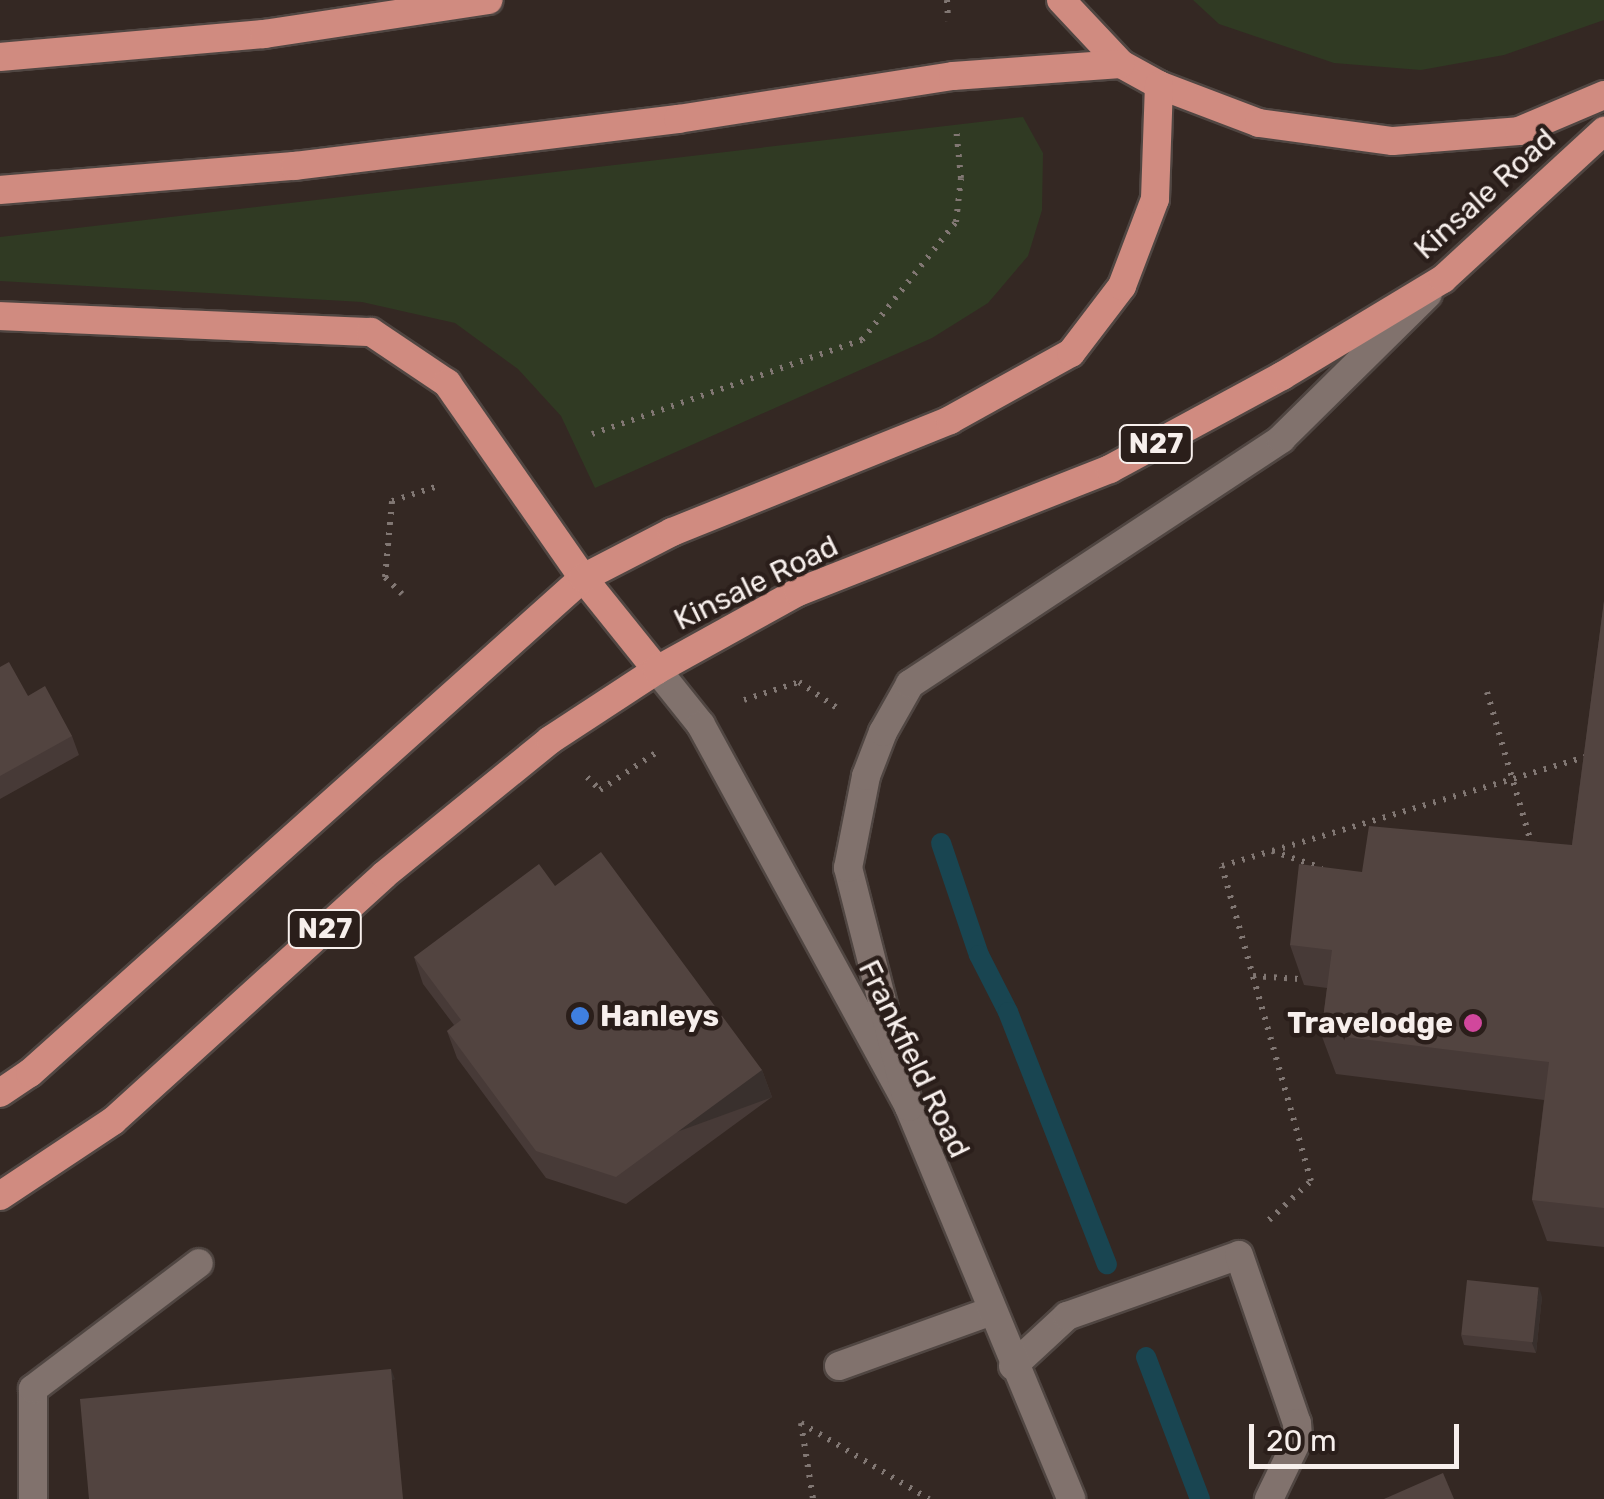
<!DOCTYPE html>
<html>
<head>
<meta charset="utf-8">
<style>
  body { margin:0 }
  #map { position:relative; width:1604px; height:1499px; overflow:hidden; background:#342823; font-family:Rubik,sans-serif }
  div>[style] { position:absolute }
  .green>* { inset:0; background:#303a23 }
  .stream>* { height:20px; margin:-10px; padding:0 10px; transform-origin:10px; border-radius:10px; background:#194551 }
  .path>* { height:6px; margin-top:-3px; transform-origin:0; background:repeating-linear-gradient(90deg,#817773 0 2.5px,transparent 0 10.5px) }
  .roads { filter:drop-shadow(2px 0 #504642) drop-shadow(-2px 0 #504642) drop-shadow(0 2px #504642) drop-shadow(0 -2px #504642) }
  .service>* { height:28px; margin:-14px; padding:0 14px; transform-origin:14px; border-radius:14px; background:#81726d }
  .tertiary>* { height:28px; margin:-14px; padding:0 14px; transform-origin:14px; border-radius:14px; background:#81726d }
  .trunk>* { height:28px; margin:-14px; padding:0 14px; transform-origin:14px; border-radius:14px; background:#d08b80 }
  .wall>* { inset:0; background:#473a37 }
  .shaded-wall>* { inset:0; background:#39302d; transform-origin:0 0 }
  .building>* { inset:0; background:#524440; transform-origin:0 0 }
  .dots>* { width:28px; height:28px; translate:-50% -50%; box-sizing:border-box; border:5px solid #2a1e1a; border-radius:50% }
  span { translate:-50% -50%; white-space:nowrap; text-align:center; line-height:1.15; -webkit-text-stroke:9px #2a1e1a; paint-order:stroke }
  .shield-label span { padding:2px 8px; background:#2a1e1a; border:2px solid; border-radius:8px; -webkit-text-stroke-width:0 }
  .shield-label { font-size:28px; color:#f7efec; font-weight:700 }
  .street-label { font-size:30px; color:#f7efec }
  .poi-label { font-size:30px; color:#f7efec; font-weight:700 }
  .left { translate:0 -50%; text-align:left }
  .right { translate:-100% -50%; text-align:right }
  .scale { position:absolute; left:1249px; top:1424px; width:210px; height:45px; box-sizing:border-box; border:5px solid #f7efec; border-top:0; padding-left:12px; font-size:30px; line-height:35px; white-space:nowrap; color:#f7efec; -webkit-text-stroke:8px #2a1e1a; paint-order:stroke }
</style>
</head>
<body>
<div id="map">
  <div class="green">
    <i style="clip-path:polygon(1193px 0,1604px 0,1604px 20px,1504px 55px,1421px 70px,1334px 63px,1219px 24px)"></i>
    <i style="clip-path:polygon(1023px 117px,1043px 153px,1042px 210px,1028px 256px,988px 303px,932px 338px,595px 488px,561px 416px,518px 369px,455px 323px,362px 302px,0 281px,0 237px)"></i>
  </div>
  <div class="stream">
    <i style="left:941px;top:843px;width:118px;rotate:71.3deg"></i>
    <i style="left:979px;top:955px;width:64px;rotate:63deg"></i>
    <i style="left:1008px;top:1012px;width:271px;rotate:68.6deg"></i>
    <i style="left:1146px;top:1357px;width:152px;rotate:69.2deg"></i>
  </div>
  <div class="path">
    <i style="left:947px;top:0;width:21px;rotate:87deg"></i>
    <i style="left:592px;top:434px;width:286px;rotate:-19.2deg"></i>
    <i style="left:862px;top:340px;width:151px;rotate:-51.5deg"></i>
    <i style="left:956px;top:222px;width:44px;rotate:-83.5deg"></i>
    <i style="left:961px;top:178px;width:51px;rotate:-95.6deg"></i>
    <i style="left:402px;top:594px;width:24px;rotate:-135deg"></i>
    <i style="left:385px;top:577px;width:76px;rotate:-84.7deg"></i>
    <i style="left:392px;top:501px;width:45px;rotate:-18deg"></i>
    <i style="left:1487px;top:692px;width:164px;rotate:73.7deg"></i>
    <i style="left:744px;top:700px;width:58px;rotate:-18.1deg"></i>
    <i style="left:799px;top:682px;width:50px;rotate:34.3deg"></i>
    <i style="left:587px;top:777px;width:18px;rotate:45deg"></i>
    <i style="left:600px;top:790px;width:69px;rotate:-33.7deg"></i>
    <i style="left:1272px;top:851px;width:53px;rotate:18.8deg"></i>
    <i style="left:1253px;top:976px;width:46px;rotate:3.7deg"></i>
    <i style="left:1269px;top:1220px;width:57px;rotate:-42.9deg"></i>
    <i style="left:1311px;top:1181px;width:327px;rotate:-105.8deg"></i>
    <i style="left:1222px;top:866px;width:382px;rotate:-16.7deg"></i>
    <i style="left:801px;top:1423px;width:149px;rotate:30.7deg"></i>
    <i style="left:801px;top:1423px;width:77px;rotate:81deg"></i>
  </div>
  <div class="roads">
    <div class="service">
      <i style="left:839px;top:1366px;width:163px;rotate:-19.8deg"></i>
      <i style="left:1013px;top:1366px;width:74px;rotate:-42.8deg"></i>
      <i style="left:1067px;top:1316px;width:182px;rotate:-19.5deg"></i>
      <i style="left:1239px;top:1255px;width:178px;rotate:71deg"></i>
      <i style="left:1297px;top:1423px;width:16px;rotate:86deg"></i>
      <i style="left:1298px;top:1439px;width:67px;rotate:115.8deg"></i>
      <i style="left:33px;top:1499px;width:110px;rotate:-90deg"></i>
      <i style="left:33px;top:1389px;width:208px;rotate:-37.2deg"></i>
    </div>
    <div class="tertiary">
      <i style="left:657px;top:670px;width:70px;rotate:51.3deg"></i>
      <i style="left:701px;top:725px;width:435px;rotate:61.4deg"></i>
      <i style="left:909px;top:1107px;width:424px;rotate:67.5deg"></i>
      <i style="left:909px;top:1107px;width:247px;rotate:-104.3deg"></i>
      <i style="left:848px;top:868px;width:94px;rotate:-78.9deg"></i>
      <i style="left:866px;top:776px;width:47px;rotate:-68.9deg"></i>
      <i style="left:883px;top:732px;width:55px;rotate:-60.6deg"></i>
      <i style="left:910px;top:684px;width:445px;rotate:-33.4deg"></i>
      <i style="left:1281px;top:439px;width:206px;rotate:-44.6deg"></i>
    </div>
    <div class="trunk">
      <i style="left:1061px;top:0;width:88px;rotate:46.8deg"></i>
      <i style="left:1121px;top:64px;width:43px;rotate:28.9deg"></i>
      <i style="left:1159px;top:85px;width:107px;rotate:20.8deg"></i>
      <i style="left:1259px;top:123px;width:135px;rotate:7.7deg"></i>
      <i style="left:1393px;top:141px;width:126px;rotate:-4.5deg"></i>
      <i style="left:1519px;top:131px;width:92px;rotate:-23deg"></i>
      <i style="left:0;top:57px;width:265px;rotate:-5deg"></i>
      <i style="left:264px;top:34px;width:227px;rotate:-8.6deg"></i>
      <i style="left:0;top:190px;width:296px;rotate:-4.7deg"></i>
      <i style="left:295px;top:166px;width:386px;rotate:-7deg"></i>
      <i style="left:678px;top:119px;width:278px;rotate:-8.9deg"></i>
      <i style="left:953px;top:76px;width:168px;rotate:-4.1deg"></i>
      <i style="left:0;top:316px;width:371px;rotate:2.5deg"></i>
      <i style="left:371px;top:332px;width:92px;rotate:33.9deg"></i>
      <i style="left:447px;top:383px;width:238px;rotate:55.1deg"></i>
      <i style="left:583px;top:578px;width:118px;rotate:51.2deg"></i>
      <i style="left:0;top:1093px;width:36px;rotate:-34deg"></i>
      <i style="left:30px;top:1073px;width:742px;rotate:-41.83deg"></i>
      <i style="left:583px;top:578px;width:100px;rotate:-27.3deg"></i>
      <i style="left:672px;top:532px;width:300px;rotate:-21.9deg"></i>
      <i style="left:950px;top:420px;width:138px;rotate:-29deg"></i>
      <i style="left:1071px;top:353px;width:84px;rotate:-52.7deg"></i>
      <i style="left:1122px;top:286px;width:93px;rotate:-69.2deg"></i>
      <i style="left:1155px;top:199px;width:114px;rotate:-88deg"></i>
      <i style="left:0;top:1196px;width:136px;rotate:-33.6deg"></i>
      <i style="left:113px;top:1121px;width:366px;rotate:-42.2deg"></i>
      <i style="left:384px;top:875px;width:214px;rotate:-39.1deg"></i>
      <i style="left:550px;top:740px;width:128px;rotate:-33.2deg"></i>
      <i style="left:657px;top:670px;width:161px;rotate:-29deg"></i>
      <i style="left:798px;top:592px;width:335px;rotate:-21.5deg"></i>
      <i style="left:1110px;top:469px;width:196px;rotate:-28.4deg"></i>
      <i style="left:1282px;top:376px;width:188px;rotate:-31.1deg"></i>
      <i style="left:1443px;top:279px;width:219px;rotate:-42.6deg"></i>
    </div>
  </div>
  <div class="wall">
    <i style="clip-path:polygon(1604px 601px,1604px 1247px,1547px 1241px,1532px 1200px,1544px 1100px,1336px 1074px,1321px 1034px,1327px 988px,1304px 985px,1290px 945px,1362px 872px,1572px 845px)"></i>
    <i style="clip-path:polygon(0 667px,28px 696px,72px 736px,79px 755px,0 799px)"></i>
    <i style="clip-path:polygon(555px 886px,762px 1070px,772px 1097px,626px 1204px,546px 1178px,457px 1058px,447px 1031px,454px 1025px,423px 984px,414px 957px)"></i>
    <i style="clip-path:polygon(1542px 1297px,1536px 1353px,1464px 1345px,1461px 1335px)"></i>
  </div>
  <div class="shaded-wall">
    <i style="left:762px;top:1070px;width:29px;height:181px;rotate:70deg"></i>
    <i style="clip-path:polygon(1539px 1287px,1542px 1297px,1536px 1353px,1532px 1343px)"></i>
    <i style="left:391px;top:1369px;width:11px;height:131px;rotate:68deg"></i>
  </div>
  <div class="building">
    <i style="clip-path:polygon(1604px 601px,1604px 1208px,1532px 1200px,1549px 1062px,1321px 1034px,1332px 950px,1290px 945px,1299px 864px,1362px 872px,1369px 826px,1572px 845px)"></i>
    <i style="clip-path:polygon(9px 662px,28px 696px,45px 686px,72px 736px,0 776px,0 667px)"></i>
    <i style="clip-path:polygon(601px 852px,762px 1070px,616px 1177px,536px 1151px,447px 1031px,461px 1020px,414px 957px,539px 864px,555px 886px)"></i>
    <i style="left:1467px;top:1280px;width:72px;height:55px;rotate:6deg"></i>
    <i style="clip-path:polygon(391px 1369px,403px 1499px,89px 1499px,80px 1399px)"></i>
    <i style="clip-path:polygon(1443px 1473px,1454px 1499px,1384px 1499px)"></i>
  </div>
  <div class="dots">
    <i style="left:580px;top:1016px;background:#3f7fe0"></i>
    <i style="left:1473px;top:1023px;background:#d1479c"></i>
  </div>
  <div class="shield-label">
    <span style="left:1156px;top:444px">N27</span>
    <span style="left:325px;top:929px">N27</span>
  </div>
  <div class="street-label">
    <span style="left:1485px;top:194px;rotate:-42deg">Kinsale Road</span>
    <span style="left:756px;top:583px;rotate:-26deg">Kinsale Road</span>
    <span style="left:914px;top:1059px;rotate:64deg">Frankfield Road</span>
  </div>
  <div class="poi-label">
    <span class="left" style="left:600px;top:1016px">Hanleys</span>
    <span class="right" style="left:1453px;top:1023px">Travelodge</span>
  </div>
  <div class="scale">20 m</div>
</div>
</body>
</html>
